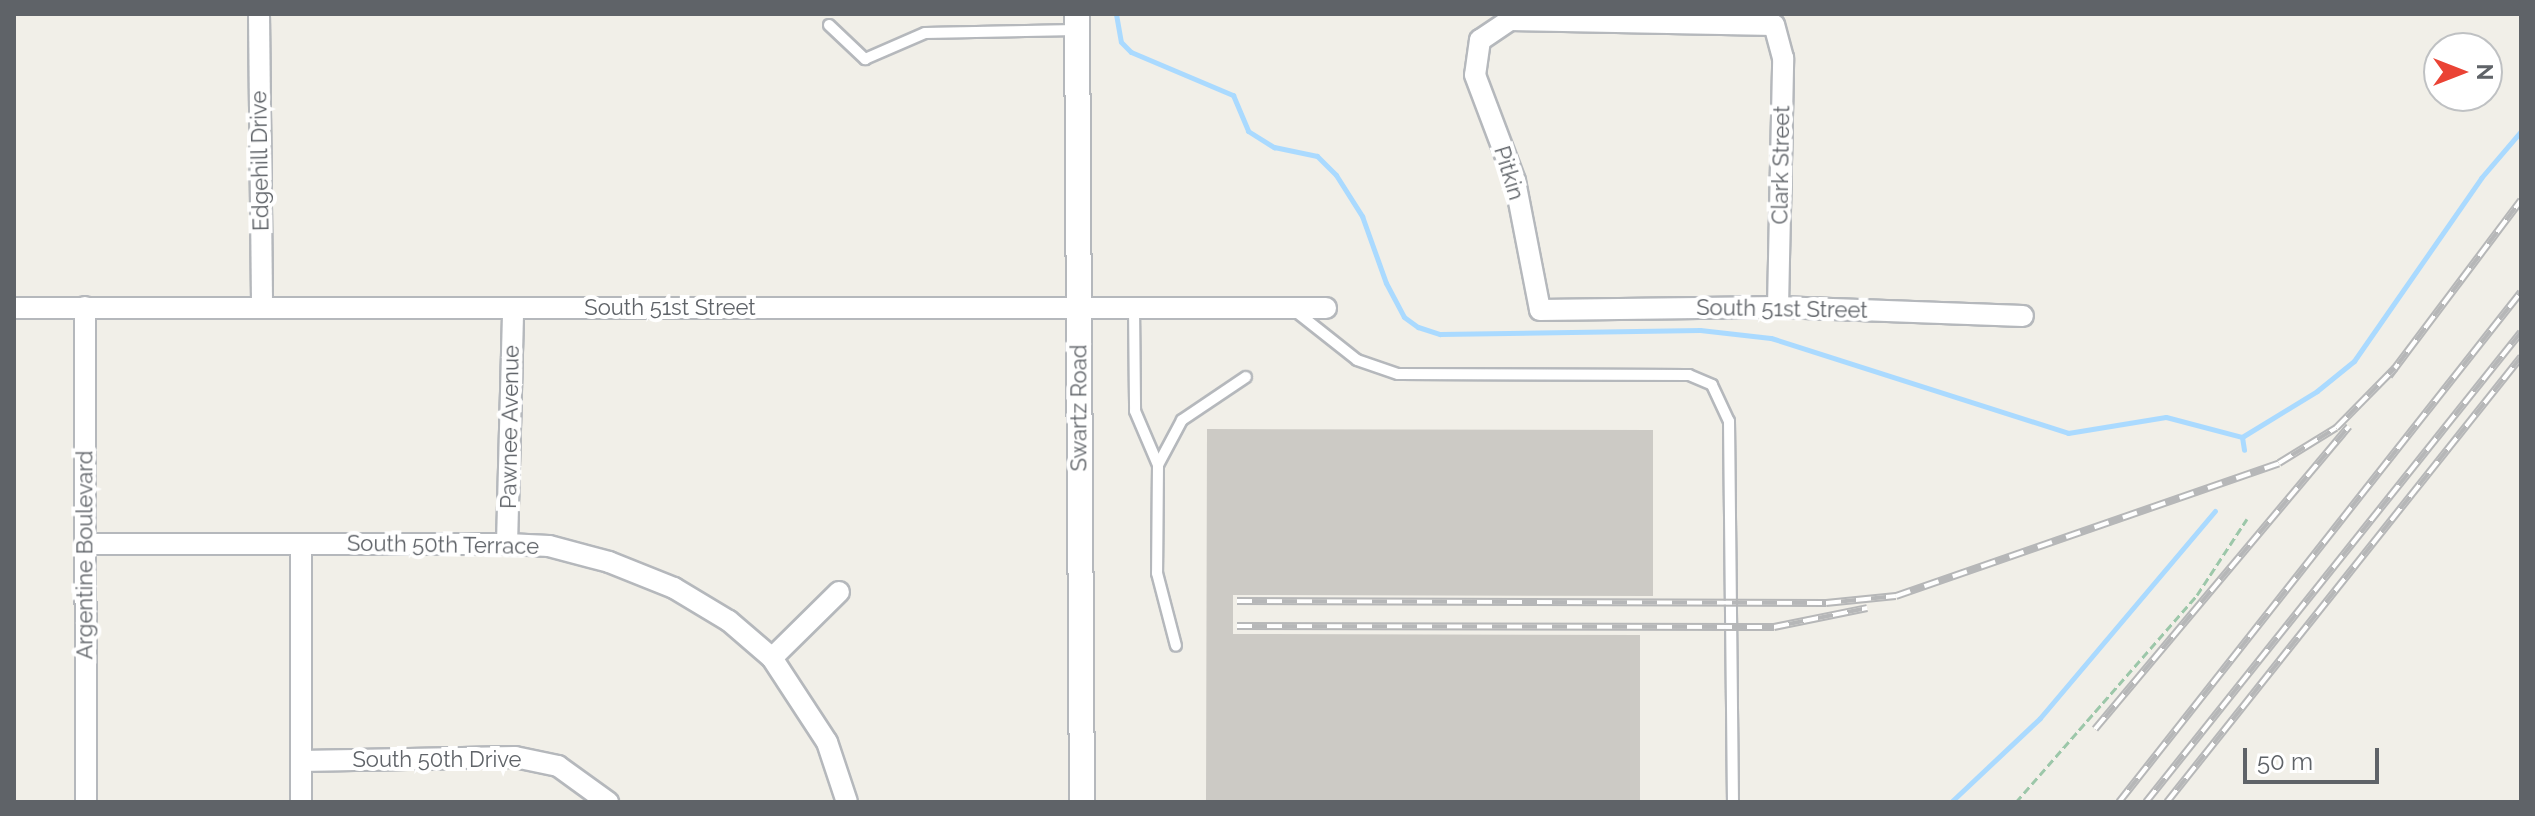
<!DOCTYPE html>
<html>
<head>
<meta charset="utf-8">
<style>
  body { margin:0 }
  #map { position:relative; width:2535px; height:816px; overflow:hidden; background:#f1efe8; font-family:Raleway,sans-serif }
  div>[style] { position:absolute }
  .stream>* { height:5px; margin:-2.5px; padding:0 2.5px; transform-origin:2.5px; border-radius:2.5px; background:#aadaff }
  .building>* { inset:0; background:#cccac5 }
  .path>* { height:3px; margin-top:-1.5px; transform-origin:0; background:repeating-linear-gradient(90deg,#9cc7a9 0 8px,transparent 0 12px) }
  .roads { filter:drop-shadow(2px 0 #b5b8bc) drop-shadow(-2px 0 #b5b8bc) drop-shadow(0 2px #b5b8bc) drop-shadow(0 -2px #b5b8bc) }
  .service>* { height:10px; margin:-5px; padding:0 5px; transform-origin:5px; border-radius:5px; background:#fff }
  .minor>* { height:20px; margin:-10px; padding:0 10px; transform-origin:10px; border-radius:10px; background:#fff }
  .tertiary>* { height:24px; margin:-12px; padding:0 12px; transform-origin:12px; border-radius:12px; background:#fff }
  .rail>* { height:8px; margin-top:-4px; transform-origin:0; background:repeating-linear-gradient(90deg,#fff 0 15px,#b6b7b8 0 30px); box-sizing:border-box; border-block:2px solid #b6b7b8 }
  span { translate:-50% -50%; white-space:nowrap; text-align:center; line-height:1.15; -webkit-text-stroke:8px #fff; paint-order:stroke }
  .street-label { font-size:22px; color:#5f6368 }
  .frame { position:absolute; inset:0; border:16px solid #5f6368; pointer-events:none }
  .north { position:absolute; left:2423px; top:32px; width:80px; height:80px; box-sizing:border-box; background:#fff; border:2px solid #bfc1c3; border-radius:50%; rotate:90deg; font-size:22px; font-weight:700; line-height:32px; text-align:center; color:#5f6368 }
  .north::after { content:''; display:block; margin:auto; width:28px; height:36px; background:#ea4335; clip-path:polygon(50% 0,100% 100%,50% 72%,0 100%) }
  .scale { position:absolute; left:2243px; top:748px; width:136px; height:36px; box-sizing:border-box; border:4px solid #5f6368; border-top:0; padding-left:10px; font-size:24px; line-height:28px; white-space:nowrap; color:#5f6368; -webkit-text-stroke:6px #fff; paint-order:stroke }
</style>
</head>
<body>
<div id="map">
  <div class="stream">
    <i style="left:1116px;top:14px;width:28px;rotate:80deg"></i>
    <i style="left:1121px;top:42px;width:14px;rotate:45deg"></i>
    <i style="left:1131px;top:52px;width:111px;rotate:22.9deg"></i>
    <i style="left:1233px;top:95px;width:39px;rotate:67deg"></i>
    <i style="left:1248px;top:131px;width:31px;rotate:32deg"></i>
    <i style="left:1274px;top:147px;width:44px;rotate:11.8deg"></i>
    <i style="left:1317px;top:156px;width:27px;rotate:45deg"></i>
    <i style="left:1336px;top:175px;width:49px;rotate:57.6deg"></i>
    <i style="left:1362px;top:216px;width:71px;rotate:70.3deg"></i>
    <i style="left:1386px;top:283px;width:38px;rotate:62deg"></i>
    <i style="left:1404px;top:317px;width:17px;rotate:36deg"></i>
    <i style="left:1418px;top:327px;width:23px;rotate:18deg"></i>
    <i style="left:1440px;top:334px;width:260px;rotate:-0.9deg"></i>
    <i style="left:1700px;top:330px;width:71px;rotate:6.4deg"></i>
    <i style="left:1771px;top:338px;width:312px;rotate:17.7deg"></i>
    <i style="left:2068px;top:433px;width:99px;rotate:-9.3deg"></i>
    <i style="left:2166px;top:417px;width:79px;rotate:14.7deg"></i>
    <i style="left:2242px;top:437px;width:88px;rotate:-31.5deg"></i>
    <i style="left:2317px;top:391px;width:48px;rotate:-39deg"></i>
    <i style="left:2354px;top:361px;width:223px;rotate:-55.2deg"></i>
    <i style="left:2481px;top:178px;width:62px;rotate:-49.6deg"></i>
    <i style="left:2242px;top:437px;width:13px;rotate:81deg"></i>
    <i style="left:1951px;top:802px;width:122px;rotate:-43.3deg"></i>
    <i style="left:2040px;top:718px;width:271px;rotate:-49.8deg"></i>
  </div>
  <div class="building">
    <i style="clip-path:polygon(1207px 429px,1653px 430px,1653px 596px,1233px 595px,1233px 634px,1640px 635px,1640px 802px,1206px 801px)"></i>
  </div>
  <div class="path">
    <i style="left:2016px;top:802px;width:275px;rotate:-48.8deg"></i>
    <i style="left:2197px;top:595px;width:91px;rotate:-56.7deg"></i>
  </div>
  <div class="roads">
    <div class="service">
      <i style="left:829px;top:25px;width:50px;rotate:43.4deg"></i>
      <i style="left:865px;top:59px;width:65px;rotate:-23.4deg"></i>
      <i style="left:925px;top:33px;width:151px;rotate:-1.1deg"></i>
      <i style="left:1134px;top:307px;width:104px;rotate:89.4deg"></i>
      <i style="left:1135px;top:411px;width:59px;rotate:66.9deg"></i>
      <i style="left:1158px;top:465px;width:108px;rotate:90.5deg"></i>
      <i style="left:1157px;top:573px;width:75px;rotate:75.4deg"></i>
      <i style="left:1294px;top:310px;width:80px;rotate:38.4deg"></i>
      <i style="left:1357px;top:360px;width:43px;rotate:18.9deg"></i>
      <i style="left:1398px;top:374px;width:291px;rotate:0.2deg"></i>
      <i style="left:1689px;top:375px;width:25px;rotate:23deg"></i>
      <i style="left:1712px;top:385px;width:40px;rotate:65deg"></i>
      <i style="left:1729px;top:421px;width:381px;rotate:89.4deg"></i>
      <i style="left:1158px;top:465px;width:51px;rotate:-61.9deg"></i>
      <i style="left:1182px;top:420px;width:77px;rotate:-33.9deg"></i>
    </div>
    <div class="minor">
      <i style="left:259px;top:14px;width:294px;rotate:89.4deg"></i>
      <i style="left:85px;top:307px;width:495px;rotate:89.9deg"></i>
      <i style="left:1778px;top:307px;width:249px;rotate:-88.8deg"></i>
      <i style="left:1783px;top:58px;width:34px;rotate:-105deg"></i>
      <i style="left:1774px;top:25px;width:264px;rotate:-178.9deg"></i>
      <i style="left:1510px;top:20px;width:36px;rotate:146deg"></i>
      <i style="left:1480px;top:40px;width:35px;rotate:98deg"></i>
      <i style="left:1475px;top:75px;width:113px;rotate:69.3deg"></i>
      <i style="left:1515px;top:181px;width:131px;rotate:79deg"></i>
      <i style="left:1540px;top:310px;width:238px;rotate:-0.7deg"></i>
      <i style="left:1778px;top:307px;width:245px;rotate:2.1deg"></i>
      <i style="left:14px;top:308px;width:1312px"></i>
      <i style="left:85px;top:544px;width:422px"></i>
      <i style="left:507px;top:544px;width:42px;rotate:2.7deg"></i>
      <i style="left:549px;top:546px;width:62px;rotate:14.9deg"></i>
      <i style="left:609px;top:562px;width:70px;rotate:21.8deg"></i>
      <i style="left:674px;top:588px;width:64px;rotate:31deg"></i>
      <i style="left:729px;top:621px;width:57px;rotate:40.7deg"></i>
      <i style="left:772px;top:658px;width:100px;rotate:56.8deg"></i>
      <i style="left:827px;top:742px;width:63px;rotate:71.6deg"></i>
      <i style="left:507px;top:544px;width:235px;rotate:-88.5deg"></i>
      <i style="left:772px;top:658px;width:94px;rotate:-44.6deg"></i>
      <i style="left:301px;top:761px;width:214px;rotate:-1.1deg"></i>
      <i style="left:515px;top:757px;width:44px;rotate:11.8deg"></i>
      <i style="left:558px;top:766px;width:62px;rotate:35.8deg"></i>
      <i style="left:301px;top:802px;width:258px;rotate:-90deg"></i>
    </div>
    <div class="tertiary">
      <i style="left:1077px;top:14px;width:788px;rotate:89.64deg"></i>
    </div>
  </div>
  <div class="rail">
    <i style="left:2389px;top:376px;width:220px;rotate:-53.1deg"></i>
    <i style="left:1237px;top:601px;width:589px;rotate:0.19deg"></i>
    <i style="left:1826px;top:603px;width:70px;rotate:-5.7deg"></i>
    <i style="left:1896px;top:596px;width:405px;rotate:-19.1deg"></i>
    <i style="left:2279px;top:463px;width:67px;rotate:-31.6deg"></i>
    <i style="left:2336px;top:428px;width:84px;rotate:-45.5deg"></i>
    <i style="left:1237px;top:626px;width:537px;rotate:0.11deg"></i>
    <i style="left:1774px;top:627px;width:95px;rotate:-11.5deg"></i>
    <i style="left:2095px;top:729px;width:395px;rotate:-50deg"></i>
    <i style="left:2119px;top:802px;width:649px;rotate:-51.75deg"></i>
    <i style="left:2146px;top:802px;width:601px;rotate:-51.41deg"></i>
    <i style="left:2167px;top:802px;width:569px;rotate:-51.5deg"></i>
  </div>
  <div class="street-label">
    <span style="left:260px;top:161px;rotate:-91deg">Edgehill Drive</span>
    <span style="left:1781px;top:165px;rotate:-89deg">Clark Street</span>
    <span style="left:1509px;top:173px;rotate:73deg">Pitkin</span>
    <span style="left:670px;top:308px">South 51st Street</span>
    <span style="left:1782px;top:309px;rotate:1deg">South 51st Street</span>
    <span style="left:1079px;top:408px;rotate:-90deg">Swartz Road</span>
    <span style="left:510px;top:427px;rotate:-89deg">Pawnee Avenue</span>
    <span style="left:443px;top:545px;rotate:1deg">South 50th Terrace</span>
    <span style="left:85px;top:555px;rotate:-90deg">Argentine Boulevard</span>
    <span style="left:437px;top:760px">South 50th Drive</span>
  </div>
  <div class="frame"></div>
  <div class="north">N</div>
  <div class="scale">50 m</div>
</div>
</body>
</html>
